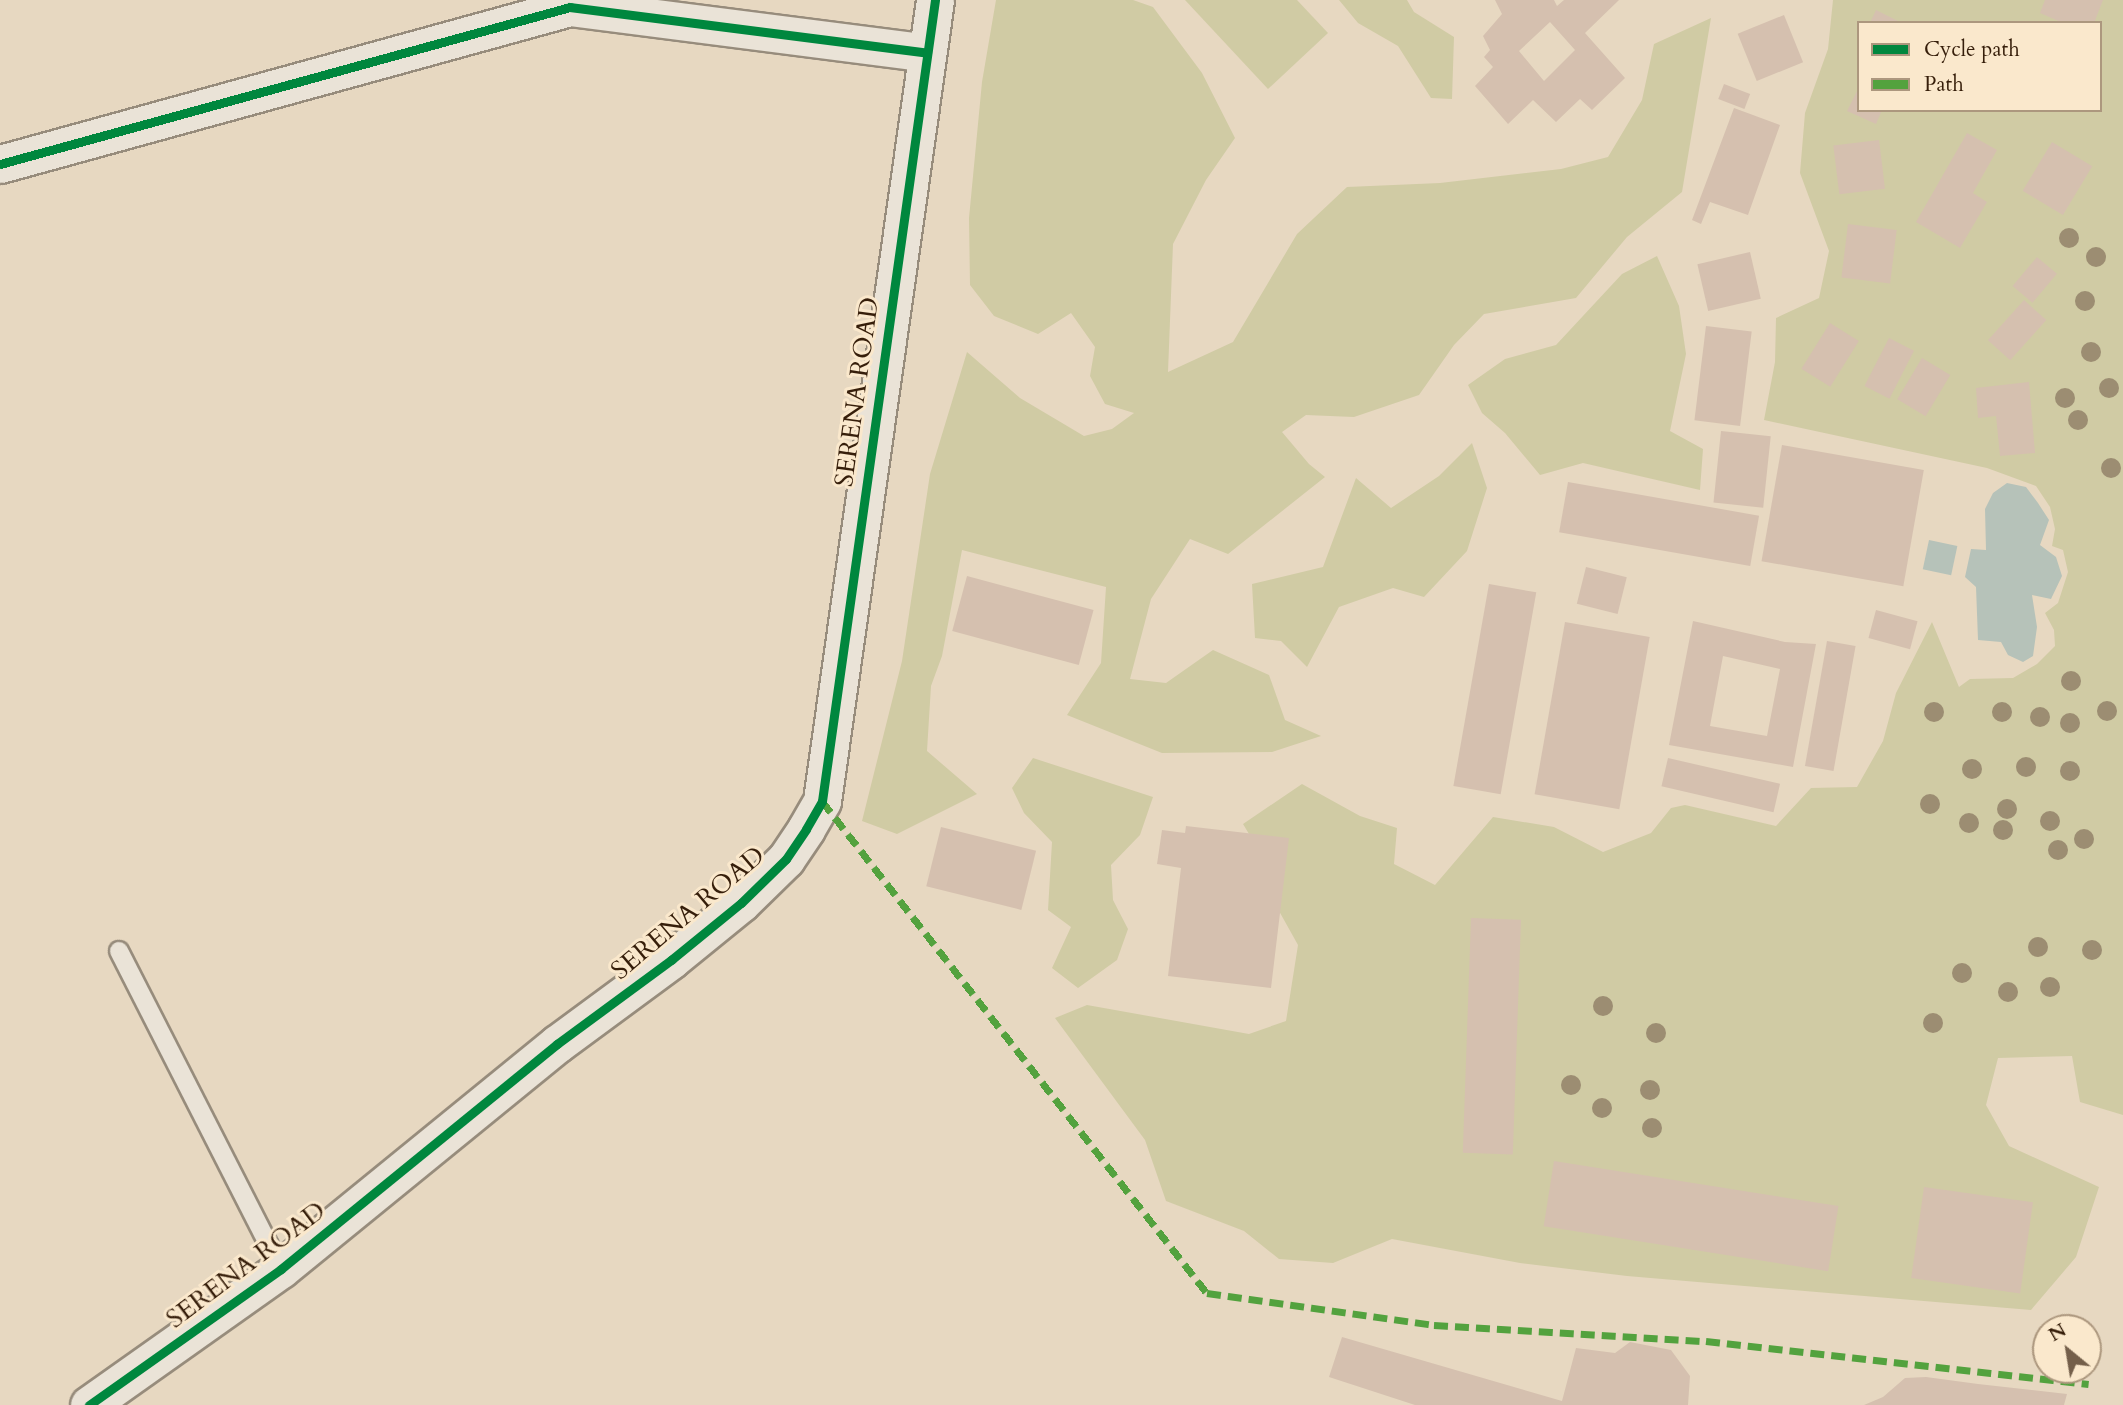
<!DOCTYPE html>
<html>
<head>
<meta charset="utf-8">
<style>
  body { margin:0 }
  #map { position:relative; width:2123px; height:1405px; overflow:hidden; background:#e7d8c1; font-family:Cardo,serif }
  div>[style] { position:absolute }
  .green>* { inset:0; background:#d0cba4 }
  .water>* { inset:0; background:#b6c2b9; transform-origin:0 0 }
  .building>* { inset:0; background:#d5c0af; transform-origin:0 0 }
  .roads { filter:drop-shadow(2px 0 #978c7c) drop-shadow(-2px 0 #978c7c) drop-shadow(0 2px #978c7c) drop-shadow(0 -2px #978c7c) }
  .lane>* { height:18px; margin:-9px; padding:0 9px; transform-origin:9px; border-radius:9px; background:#eae3d7 }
  .street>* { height:37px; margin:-18.5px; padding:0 18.5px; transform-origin:18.5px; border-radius:18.5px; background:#eae3d7 }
  .quiet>* { height:7px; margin-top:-3.5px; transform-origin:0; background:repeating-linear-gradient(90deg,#53a23e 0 14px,transparent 0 21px) }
  .cycleway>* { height:9px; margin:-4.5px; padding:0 4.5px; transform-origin:4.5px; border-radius:4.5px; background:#00873e }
  .trees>* { width:20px; height:20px; margin:-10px; border-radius:50%; background:#9c8d72 }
  span { translate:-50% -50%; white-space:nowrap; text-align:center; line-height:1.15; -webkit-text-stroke:6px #fae8cc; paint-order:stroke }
  .street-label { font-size:26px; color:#361e0a }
  .legend { position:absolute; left:1857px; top:21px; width:245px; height:91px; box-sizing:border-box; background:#fae8cc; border:2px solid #ac977e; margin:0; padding:9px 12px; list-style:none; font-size:21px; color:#361e0a }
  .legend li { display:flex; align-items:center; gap:14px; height:35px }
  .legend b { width:35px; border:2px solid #ac977e }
  .north { position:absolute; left:2032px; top:1314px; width:70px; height:70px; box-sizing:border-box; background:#fae8cc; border:2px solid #ac977e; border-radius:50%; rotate:330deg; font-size:19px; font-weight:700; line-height:28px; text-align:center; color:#361e0a }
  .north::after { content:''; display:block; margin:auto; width:24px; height:32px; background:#745f4a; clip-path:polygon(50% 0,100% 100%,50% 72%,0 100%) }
</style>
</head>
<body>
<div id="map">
  <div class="green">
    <i style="clip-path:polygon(996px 0,1133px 0,1153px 7px,1202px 73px,1235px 138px,1206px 180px,1173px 244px,1168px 372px,1233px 342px,1297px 234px,1347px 187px,1440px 183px,1561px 169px,1608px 157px,1642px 100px,1654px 44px,1711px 18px,1682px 192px,1627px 237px,1576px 298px,1484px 314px,1454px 345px,1419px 395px,1354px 417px,1306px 415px,1282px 432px,1309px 464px,1325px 477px,1228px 554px,1190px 539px,1151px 599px,1130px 679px,1166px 683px,1213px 650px,1269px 675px,1285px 720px,1321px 736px,1272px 752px,1162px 753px,1067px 715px,1101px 663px,1106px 587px,962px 550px,942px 656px,931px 686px,927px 751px,977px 794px,897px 834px,862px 821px,902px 661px,930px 474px,967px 352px,1020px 398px,1084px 436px,1112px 429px,1134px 413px,1105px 404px,1090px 376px,1095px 347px,1071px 313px,1038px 334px,994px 316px,970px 285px,969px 218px,982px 82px)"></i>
    <i style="clip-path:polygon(1185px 0,1297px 0,1328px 33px,1268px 89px)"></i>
    <i style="clip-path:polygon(1339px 0,1407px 0,1414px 12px,1454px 37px,1452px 99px,1431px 98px,1398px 46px,1358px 23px)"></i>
    <i style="clip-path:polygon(evenodd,1833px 0,2123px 0,2123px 1115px,2080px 1102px,2072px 1056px,1998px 1058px,1986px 1105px,2009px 1146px,2099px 1187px,2076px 1257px,2031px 1310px,1627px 1276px,1520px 1263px,1392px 1239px,1333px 1263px,1279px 1259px,1244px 1231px,1166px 1201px,1145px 1140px,1055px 1018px,1087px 1005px,1249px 1034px,1286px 1021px,1298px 945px,1274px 902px,1261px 854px,1243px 824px,1302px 784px,1360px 816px,1397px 828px,1394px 864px,1435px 885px,1493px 817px,1554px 827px,1603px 852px,1651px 833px,1671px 808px,1685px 805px,1776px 826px,1811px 788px,1857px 787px,1883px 741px,1896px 693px,1932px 622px,1959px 687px,1970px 679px,2013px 678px,2037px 664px,2055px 646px,2054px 630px,2045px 613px,2058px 603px,2068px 572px,2063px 550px,2052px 546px,2055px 529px,2050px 507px,2036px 486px,1987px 468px,1764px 420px,1775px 362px,1776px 318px,1819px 298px,1829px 251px,1800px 173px,1805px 113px,1828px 49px,1833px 0,1859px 23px,2100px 23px,2100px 110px,1859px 110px,1859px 23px)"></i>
    <i style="clip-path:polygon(1657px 256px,1679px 306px,1686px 354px,1670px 431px,1703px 449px,1700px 490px,1583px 463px,1540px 475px,1505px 433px,1482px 413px,1468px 385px,1505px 359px,1556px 345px,1622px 274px)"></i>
    <i style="clip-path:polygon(1472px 443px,1487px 488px,1467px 551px,1424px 597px,1393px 588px,1339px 607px,1307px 667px,1281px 641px,1255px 638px,1252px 584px,1323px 567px,1356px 478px,1391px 508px,1439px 476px)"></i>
    <i style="clip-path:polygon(1033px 758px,1153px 797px,1140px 835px,1111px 865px,1113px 900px,1128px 929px,1117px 960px,1078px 988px,1052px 968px,1071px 927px,1048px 910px,1052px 842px,1024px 813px,1012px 788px)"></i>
  </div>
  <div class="water">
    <i style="clip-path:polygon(2007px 483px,2026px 487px,2038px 503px,2049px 520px,2040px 545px,2056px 557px,2062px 576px,2051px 599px,2032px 595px,2037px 627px,2033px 656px,2023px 662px,2008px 655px,2001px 642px,1978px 640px,1976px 587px,1965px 577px,1971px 549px,1986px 550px,1985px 509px,1993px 493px)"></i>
    <i style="left:1929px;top:540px;width:29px;height:30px;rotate:12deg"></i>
  </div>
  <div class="building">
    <i style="clip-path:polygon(evenodd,1495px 0,1554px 0,1557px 6px,1564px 0,1619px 0,1585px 33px,1625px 78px,1592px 110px,1580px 99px,1556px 122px,1533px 100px,1508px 124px,1475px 86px,1493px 67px,1484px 57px,1490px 50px,1483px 36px,1502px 14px,1495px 0,1550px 22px,1575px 50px,1544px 81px,1519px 51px,1550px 22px)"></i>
    <i style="clip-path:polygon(2045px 0,2103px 0,2094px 23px,2063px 23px,2040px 13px)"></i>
    <i style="clip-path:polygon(1876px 10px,1902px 23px,1870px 23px)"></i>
    <i style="left:1784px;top:15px;width:51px;height:50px;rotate:68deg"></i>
    <i style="left:1724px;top:84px;width:28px;height:16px;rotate:21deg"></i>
    <i style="clip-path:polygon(1859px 87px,1859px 110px,1882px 110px,1876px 124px,1847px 111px)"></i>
    <i style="clip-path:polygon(1734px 108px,1780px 125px,1748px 215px,1710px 202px,1701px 224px,1692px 220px)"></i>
    <i style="clip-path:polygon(1967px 133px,1997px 150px,1973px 193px,1987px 202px,1960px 248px,1916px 222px)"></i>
    <i style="left:1879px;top:140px;width:49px;height:46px;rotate:83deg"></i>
    <i style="left:2052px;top:142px;width:47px;height:57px;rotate:31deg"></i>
    <i style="left:1848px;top:224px;width:49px;height:54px;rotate:7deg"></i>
    <i style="left:1750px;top:252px;width:48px;height:54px;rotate:77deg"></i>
    <i style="left:2037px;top:257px;width:26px;height:38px;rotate:40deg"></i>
    <i style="left:2024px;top:300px;width:30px;height:54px;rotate:42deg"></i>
    <i style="left:1830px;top:323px;width:34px;height:54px;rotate:32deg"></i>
    <i style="left:1706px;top:326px;width:46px;height:95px;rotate:7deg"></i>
    <i style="left:1889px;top:338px;width:28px;height:54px;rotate:27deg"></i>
    <i style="left:1922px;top:358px;width:33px;height:48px;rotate:31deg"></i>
    <i style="clip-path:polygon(2029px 382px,2035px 453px,2000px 456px,1996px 416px,1978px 418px,1976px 388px)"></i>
    <i style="left:1721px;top:431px;width:50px;height:72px;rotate:6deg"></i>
    <i style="left:1782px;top:445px;width:144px;height:118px;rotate:10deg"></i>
    <i style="left:1568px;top:482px;width:194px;height:51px;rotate:10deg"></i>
    <i style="left:1586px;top:567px;width:42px;height:38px;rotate:14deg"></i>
    <i style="left:967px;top:576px;width:131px;height:57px;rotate:15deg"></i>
    <i style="left:1489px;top:584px;width:48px;height:205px;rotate:10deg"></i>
    <i style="left:1876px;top:610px;width:43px;height:29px;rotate:15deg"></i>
    <i style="clip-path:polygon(evenodd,1693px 621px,1785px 642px,1816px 644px,1793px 767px,1669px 745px,1693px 621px,1723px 656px,1780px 669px,1767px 736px,1710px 726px,1723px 656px)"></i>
    <i style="left:1565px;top:622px;width:86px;height:175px;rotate:10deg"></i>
    <i style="left:1827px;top:641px;width:29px;height:127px;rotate:10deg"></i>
    <i style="left:1668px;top:758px;width:115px;height:29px;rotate:13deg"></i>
    <i style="clip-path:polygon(1186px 826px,1289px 838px,1271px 988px,1168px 976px,1181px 868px,1157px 864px,1162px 830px,1185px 833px)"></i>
    <i style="left:941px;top:827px;width:98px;height:61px;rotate:14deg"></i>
    <i style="left:1471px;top:918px;width:50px;height:235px;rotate:2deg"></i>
    <i style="left:1554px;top:1161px;width:288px;height:66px;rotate:9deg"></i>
    <i style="left:1924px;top:1187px;width:110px;height:92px;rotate:8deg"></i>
    <i style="clip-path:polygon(1342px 1337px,1562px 1401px,1576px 1348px,1615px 1353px,1630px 1342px,1671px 1350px,1690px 1376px,1688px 1405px,1415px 1405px,1329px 1377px)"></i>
    <i style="clip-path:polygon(1926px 1377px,1978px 1384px,2067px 1394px,2064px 1405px,1864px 1405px,1883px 1397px,1905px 1378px)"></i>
  </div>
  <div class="roads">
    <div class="lane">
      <i style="left:119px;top:951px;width:357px;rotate:63deg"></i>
    </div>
    <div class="street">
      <i style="left:0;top:164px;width:591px;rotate:-15.4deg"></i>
      <i style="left:570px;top:7px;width:360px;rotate:7.3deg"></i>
      <i style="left:89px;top:1405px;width:235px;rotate:-35.3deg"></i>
      <i style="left:281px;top:1269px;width:356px;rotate:-39.2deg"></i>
      <i style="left:557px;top:1044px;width:142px;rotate:-36.4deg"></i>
      <i style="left:671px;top:960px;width:90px;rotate:-39.2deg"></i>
      <i style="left:741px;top:903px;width:63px;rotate:-44.4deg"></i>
      <i style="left:786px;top:859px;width:36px;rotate:-56deg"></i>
      <i style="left:806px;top:829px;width:32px;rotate:-60deg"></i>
      <i style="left:822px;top:801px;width:809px;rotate:-81.97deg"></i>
    </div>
  </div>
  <div class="quiet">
    <i style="left:822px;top:801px;width:625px;rotate:51.96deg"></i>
    <i style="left:1207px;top:1293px;width:229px;rotate:8deg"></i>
    <i style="left:1434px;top:1325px;width:272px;rotate:3.4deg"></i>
    <i style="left:1706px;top:1341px;width:385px;rotate:6.4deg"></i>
  </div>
  <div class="cycleway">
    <i style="left:0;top:164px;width:591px;rotate:-15.4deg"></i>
    <i style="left:570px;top:7px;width:360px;rotate:7.3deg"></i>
    <i style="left:89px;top:1405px;width:235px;rotate:-35.3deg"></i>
    <i style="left:281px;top:1269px;width:356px;rotate:-39.2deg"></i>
    <i style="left:557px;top:1044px;width:142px;rotate:-36.4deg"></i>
    <i style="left:671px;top:960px;width:90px;rotate:-39.2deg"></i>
    <i style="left:741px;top:903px;width:63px;rotate:-44.4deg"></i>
    <i style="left:786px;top:859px;width:36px;rotate:-56deg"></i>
    <i style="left:806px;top:829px;width:32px;rotate:-60deg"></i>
    <i style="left:822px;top:801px;width:809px;rotate:-81.97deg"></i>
  </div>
  <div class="trees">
    <i style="left:2069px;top:238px"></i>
    <i style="left:2096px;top:257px"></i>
    <i style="left:2085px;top:301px"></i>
    <i style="left:2091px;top:352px"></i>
    <i style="left:2109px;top:388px"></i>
    <i style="left:2065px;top:398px"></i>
    <i style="left:2078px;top:420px"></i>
    <i style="left:2111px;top:468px"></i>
    <i style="left:2071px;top:681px"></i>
    <i style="left:2107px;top:711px"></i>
    <i style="left:1934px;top:712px"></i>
    <i style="left:2002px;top:712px"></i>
    <i style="left:2040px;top:717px"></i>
    <i style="left:2070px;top:723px"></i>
    <i style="left:2026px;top:767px"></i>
    <i style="left:1972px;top:769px"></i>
    <i style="left:2070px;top:771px"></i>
    <i style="left:1930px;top:804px"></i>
    <i style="left:2007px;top:809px"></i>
    <i style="left:2050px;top:821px"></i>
    <i style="left:1969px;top:823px"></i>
    <i style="left:2003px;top:830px"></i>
    <i style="left:2084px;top:839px"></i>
    <i style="left:2058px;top:850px"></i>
    <i style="left:2038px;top:947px"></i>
    <i style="left:2092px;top:950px"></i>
    <i style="left:1962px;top:973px"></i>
    <i style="left:2050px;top:987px"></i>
    <i style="left:2008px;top:992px"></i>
    <i style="left:1603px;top:1006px"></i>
    <i style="left:1933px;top:1023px"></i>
    <i style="left:1656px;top:1033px"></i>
    <i style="left:1571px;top:1085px"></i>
    <i style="left:1650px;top:1090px"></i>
    <i style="left:1602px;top:1108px"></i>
    <i style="left:1652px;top:1128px"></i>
  </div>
  <div class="street-label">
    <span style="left:857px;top:392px;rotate:-82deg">SERENA ROAD</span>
    <span style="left:688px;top:913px;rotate:-40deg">SERENA ROAD</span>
    <span style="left:246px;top:1265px;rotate:-37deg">SERENA ROAD</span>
  </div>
  <ul class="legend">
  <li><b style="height:9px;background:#00873e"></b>Cycle path</li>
  <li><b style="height:9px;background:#53a23e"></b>Path</li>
  </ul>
  <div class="north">N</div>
</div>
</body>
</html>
